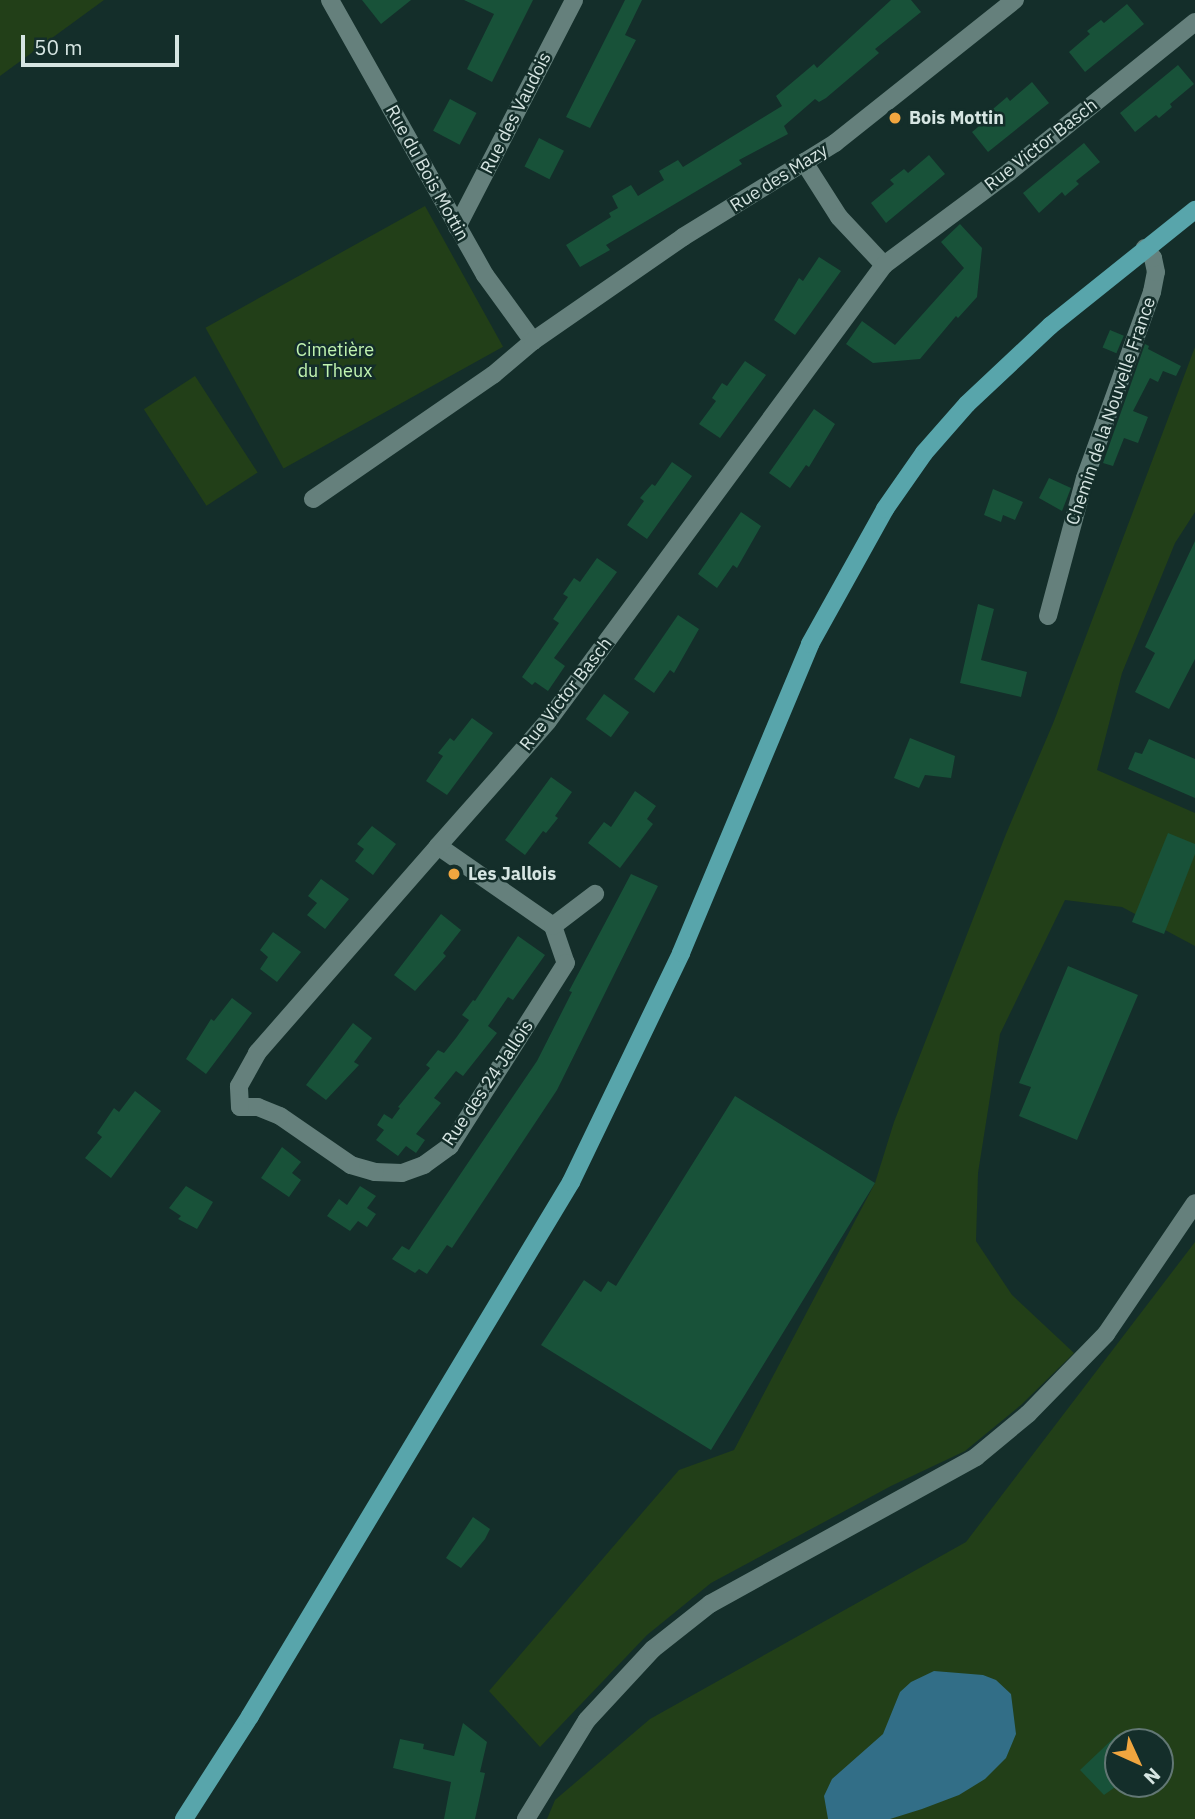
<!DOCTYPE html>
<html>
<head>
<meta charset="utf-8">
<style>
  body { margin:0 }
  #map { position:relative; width:1195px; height:1819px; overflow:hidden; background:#142e2a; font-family:"IBM Plex Sans",sans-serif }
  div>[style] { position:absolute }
  .green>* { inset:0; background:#223f18; transform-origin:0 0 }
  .water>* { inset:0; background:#326e87 }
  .building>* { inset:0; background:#185239; transform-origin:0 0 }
  .minor>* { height:18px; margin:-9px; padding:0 9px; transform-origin:9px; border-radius:9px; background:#65807c }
  .major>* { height:18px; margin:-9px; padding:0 9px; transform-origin:9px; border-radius:9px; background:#58a5ab }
  .dots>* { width:19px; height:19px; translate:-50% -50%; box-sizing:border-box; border:4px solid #142e2a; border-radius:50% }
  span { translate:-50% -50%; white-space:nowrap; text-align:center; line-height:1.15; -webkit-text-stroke:5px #142e2a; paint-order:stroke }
  .street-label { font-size:18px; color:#d6e5e2 }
  .poi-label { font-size:18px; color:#d6e5e2; font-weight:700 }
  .left { translate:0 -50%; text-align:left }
  .park-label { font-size:18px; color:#c1f4b1 }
  .north { position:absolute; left:1104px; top:1728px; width:70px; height:70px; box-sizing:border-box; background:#142e2a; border:2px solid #627774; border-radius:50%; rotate:135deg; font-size:19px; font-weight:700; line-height:28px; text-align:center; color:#d6e5e2 }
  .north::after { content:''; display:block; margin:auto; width:24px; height:32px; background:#f1a63f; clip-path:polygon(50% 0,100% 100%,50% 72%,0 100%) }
  .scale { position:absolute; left:21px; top:35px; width:158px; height:32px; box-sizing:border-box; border:4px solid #d6e5e2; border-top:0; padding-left:9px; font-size:21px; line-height:24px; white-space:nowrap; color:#d6e5e2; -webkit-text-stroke:5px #142e2a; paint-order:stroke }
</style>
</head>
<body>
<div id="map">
  <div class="green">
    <i style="clip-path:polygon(0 0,104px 0,0 76px)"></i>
    <i style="left:425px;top:206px;width:161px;height:251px;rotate:61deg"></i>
    <i style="clip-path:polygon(1195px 347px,1195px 512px,1175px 543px,1122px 673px,1097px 770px,1195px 813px,1195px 946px,1122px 907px,1065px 900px,1000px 1034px,978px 1173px,976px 1241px,1012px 1295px,1074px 1353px,1021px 1405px,965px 1451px,891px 1486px,711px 1583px,647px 1635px,540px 1747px,489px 1691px,679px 1470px,734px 1450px,875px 1183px,894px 1122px,1006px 834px,1054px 721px)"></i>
    <i style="left:195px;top:376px;width:115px;height:61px;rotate:57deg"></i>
    <i style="clip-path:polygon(evenodd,1195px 1242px,1195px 1819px,547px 1819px,555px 1800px,650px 1719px,966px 1542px,1195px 1242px,1118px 1742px,1160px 1742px,1160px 1784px,1118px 1784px,1118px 1742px)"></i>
  </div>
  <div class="water">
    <i style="clip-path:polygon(934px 1671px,983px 1675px,996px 1680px,1011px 1694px,1016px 1734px,1006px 1758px,985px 1779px,959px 1795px,922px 1809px,890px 1819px,828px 1819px,824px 1796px,832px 1779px,883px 1734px,900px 1692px,911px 1682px)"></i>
  </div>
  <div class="building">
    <i style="clip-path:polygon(362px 0,411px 0,381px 24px)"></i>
    <i style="clip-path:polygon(464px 0,533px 0,492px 82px,467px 69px,494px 14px)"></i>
    <i style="clip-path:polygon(625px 0,642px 0,625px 35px,636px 40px,590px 128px,566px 117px)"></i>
    <i style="clip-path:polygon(891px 0,911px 0,921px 12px,875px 49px,879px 53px,826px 98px,819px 102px,815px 99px,784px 126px,788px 134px,739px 160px,742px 164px,606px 245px,610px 250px,580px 267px,566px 245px,611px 217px,609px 213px,618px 208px,612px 196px,631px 185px,638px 196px,664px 180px,659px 171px,678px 160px,683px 167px,782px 106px,776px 96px,814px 64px,817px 68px)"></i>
    <i style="clip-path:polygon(1127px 4px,1144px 24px,1085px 72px,1069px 52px,1090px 34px,1087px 31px,1101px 20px,1104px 23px)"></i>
    <i style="clip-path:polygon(1178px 65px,1194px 84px,1170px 104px,1172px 107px,1159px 118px,1156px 115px,1135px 132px,1120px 113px)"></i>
    <i style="clip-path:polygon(1032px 82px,1049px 103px,988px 152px,972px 132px,996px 112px,993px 109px,1007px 97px,1010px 101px)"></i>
    <i style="left:450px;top:99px;width:30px;height:36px;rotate:28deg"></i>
    <i style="left:539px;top:138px;width:28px;height:32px;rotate:27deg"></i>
    <i style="clip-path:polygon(1084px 143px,1100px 162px,1076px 181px,1079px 184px,1065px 196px,1062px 192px,1039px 213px,1023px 193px)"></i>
    <i style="clip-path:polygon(929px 155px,945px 174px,886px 223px,871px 203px,894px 184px,890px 180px,904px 169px,908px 173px)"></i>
    <i style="clip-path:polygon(960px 224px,982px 248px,977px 297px,958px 318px,956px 316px,920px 359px,873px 363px,846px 344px,862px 321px,895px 345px,964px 268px,941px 242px)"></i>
    <i style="clip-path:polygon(819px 257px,841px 271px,795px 335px,774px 320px,799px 278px,803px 281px)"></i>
    <i style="left:1110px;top:330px;width:15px;height:19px;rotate:23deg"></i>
    <i style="clip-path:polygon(1145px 344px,1149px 346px,1148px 349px,1181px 366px,1176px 376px,1163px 371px,1158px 382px,1150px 378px,1133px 411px,1148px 417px,1138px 443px,1124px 438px,1113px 466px,1103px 463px)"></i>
    <i style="clip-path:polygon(745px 361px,766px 375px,720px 438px,699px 424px,716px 401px,712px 398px,722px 383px,727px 386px)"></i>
    <i style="clip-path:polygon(814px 409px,835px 424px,809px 467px,806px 465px,790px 488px,769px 473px)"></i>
    <i style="clip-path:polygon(672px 462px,692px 476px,647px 539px,627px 525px,644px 501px,640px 498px,652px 484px,655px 486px)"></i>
    <i style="clip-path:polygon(1049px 478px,1071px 488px,1062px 511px,1039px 498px)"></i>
    <i style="clip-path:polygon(993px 489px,1023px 502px,1015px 520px,1003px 515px,1001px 522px,984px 515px)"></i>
    <i style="clip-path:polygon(741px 512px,761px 526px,737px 568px,733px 565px,717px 588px,698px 574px)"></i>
    <i style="clip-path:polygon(1195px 541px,1195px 659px,1169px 709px,1135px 692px,1155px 653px,1145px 647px)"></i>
    <i style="clip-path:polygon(597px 558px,617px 572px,554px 658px,565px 666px,548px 691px,535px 682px,532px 685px,522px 677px,559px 623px,553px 619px,568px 597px,563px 594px,574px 578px,580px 582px)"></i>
    <i style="clip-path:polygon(978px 604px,994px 609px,981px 660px,1027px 672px,1021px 697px,960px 683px)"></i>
    <i style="clip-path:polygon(678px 615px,699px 629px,674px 673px,670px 670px,654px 693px,634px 679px)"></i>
    <i style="left:604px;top:694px;width:31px;height:31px;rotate:36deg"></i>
    <i style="clip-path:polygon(472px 718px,493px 733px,447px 795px,426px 781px,443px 756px,438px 753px,450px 738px,454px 741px)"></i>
    <i style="clip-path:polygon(910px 738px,955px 756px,951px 778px,925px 775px,919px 788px,894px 778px)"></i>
    <i style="clip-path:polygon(1149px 739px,1195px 759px,1195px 798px,1128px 769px,1135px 752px,1142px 754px)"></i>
    <i style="clip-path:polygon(551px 777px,572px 792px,555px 816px,558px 818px,546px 833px,543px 831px,525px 855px,505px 840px)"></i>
    <i style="clip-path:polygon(635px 791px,656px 806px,647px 819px,653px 824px,620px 868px,588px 843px,604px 822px,611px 827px)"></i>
    <i style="clip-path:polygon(372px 826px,396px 844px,373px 875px,355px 861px,364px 849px,357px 844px)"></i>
    <i style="clip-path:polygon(1168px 833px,1195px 844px,1195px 854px,1164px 934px,1132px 922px)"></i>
    <i style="clip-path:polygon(631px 874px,658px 886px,557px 1090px,452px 1248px,447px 1245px,427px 1274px,419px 1269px,415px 1273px,392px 1259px,402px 1246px,409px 1250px,537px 1061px,572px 992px,569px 991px)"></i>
    <i style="clip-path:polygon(321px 879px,349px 899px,325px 929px,307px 915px,317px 903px,308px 896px)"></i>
    <i style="clip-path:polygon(441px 914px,461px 930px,443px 953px,446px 956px,415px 991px,394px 975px)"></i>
    <i style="clip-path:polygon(273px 932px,301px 952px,277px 982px,260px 969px,268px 957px,260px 950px)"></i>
    <i style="clip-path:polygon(518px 936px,545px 955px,513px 1000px,508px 997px,488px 1026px,497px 1033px,463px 1076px,456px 1071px,434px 1098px,441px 1103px,416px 1134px,425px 1140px,416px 1153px,406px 1146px,398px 1156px,376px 1140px,384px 1130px,377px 1125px,384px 1114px,392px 1119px,400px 1108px,398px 1107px,430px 1068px,426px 1065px,438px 1050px,444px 1053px,456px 1038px,469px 1020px,462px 1015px,473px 1000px,475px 1001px)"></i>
    <i style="clip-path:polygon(1068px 966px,1138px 995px,1077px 1140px,1019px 1116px,1031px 1087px,1019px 1083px)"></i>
    <i style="clip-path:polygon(232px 998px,252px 1013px,206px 1074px,186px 1059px,211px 1019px,214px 1021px)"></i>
    <i style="clip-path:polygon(353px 1023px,372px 1038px,354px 1062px,359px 1065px,326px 1100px,306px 1085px)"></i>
    <i style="clip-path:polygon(135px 1091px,161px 1111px,111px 1178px,85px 1158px,102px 1137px,97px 1133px,114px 1108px,119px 1112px)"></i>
    <i style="clip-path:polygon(735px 1096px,875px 1183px,711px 1450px,541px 1345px,584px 1280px,601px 1292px,608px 1281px,616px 1286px)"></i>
    <i style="clip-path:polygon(282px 1147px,301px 1162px,292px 1173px,301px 1180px,289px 1197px,261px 1178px)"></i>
    <i style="clip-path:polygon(186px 1186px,213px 1202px,197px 1229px,178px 1219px,181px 1216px,169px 1208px)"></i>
    <i style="clip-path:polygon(360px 1186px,376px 1196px,367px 1208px,376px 1214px,367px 1227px,358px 1221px,350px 1231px,327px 1216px,339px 1199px,347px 1205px)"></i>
    <i style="clip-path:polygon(473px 1517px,490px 1529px,485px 1539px,461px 1568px,446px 1558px)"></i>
    <i style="clip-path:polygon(463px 1723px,487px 1742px,480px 1772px,485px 1773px,475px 1819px,444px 1819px,451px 1782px,393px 1768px,400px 1739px,424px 1744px,423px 1749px,454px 1756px)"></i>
    <i style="clip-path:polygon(1118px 1734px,1118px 1785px,1104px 1795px,1080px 1770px)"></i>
  </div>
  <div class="minor">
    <i style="left:330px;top:0;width:316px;rotate:60.6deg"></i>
    <i style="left:485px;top:275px;width:82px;rotate:54deg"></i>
    <i style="left:804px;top:162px;width:65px;rotate:57.5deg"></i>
    <i style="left:839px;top:217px;width:66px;rotate:46.8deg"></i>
    <i style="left:457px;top:227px;width:255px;rotate:-62.7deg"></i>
    <i style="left:313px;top:499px;width:219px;rotate:-34.6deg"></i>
    <i style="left:493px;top:375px;width:52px;rotate:-40.4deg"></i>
    <i style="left:533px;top:341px;width:183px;rotate:-34.7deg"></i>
    <i style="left:683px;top:237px;width:179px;rotate:-31.7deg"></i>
    <i style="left:835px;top:143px;width:230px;rotate:-38.5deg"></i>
    <i style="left:1048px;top:616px;width:143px;rotate:-75deg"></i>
    <i style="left:1085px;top:478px;width:198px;rotate:-70.2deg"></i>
    <i style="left:1152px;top:292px;width:20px;rotate:-79deg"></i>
    <i style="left:1156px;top:272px;width:14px;rotate:-102deg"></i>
    <i style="left:1153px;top:258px;width:13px;rotate:-129deg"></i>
    <i style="left:438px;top:846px;width:140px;rotate:34.8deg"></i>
    <i style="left:553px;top:926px;width:39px;rotate:71deg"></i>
    <i style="left:566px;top:963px;width:217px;rotate:122.4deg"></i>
    <i style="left:450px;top:1146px;width:32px;rotate:144deg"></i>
    <i style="left:424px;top:1165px;width:23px;rotate:160deg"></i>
    <i style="left:402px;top:1173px;width:27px;rotate:-178deg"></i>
    <i style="left:375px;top:1172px;width:25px;rotate:-164deg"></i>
    <i style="left:351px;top:1165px;width:86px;rotate:-145.4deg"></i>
    <i style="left:280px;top:1116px;width:24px;rotate:-158deg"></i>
    <i style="left:258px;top:1107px;width:18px;rotate:180deg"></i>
    <i style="left:240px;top:1107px;width:21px;rotate:-93deg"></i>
    <i style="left:239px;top:1086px;width:38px;rotate:-61deg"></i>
    <i style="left:257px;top:1053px;width:275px;rotate:-48.8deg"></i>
    <i style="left:438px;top:846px;width:104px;rotate:-48.5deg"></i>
    <i style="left:507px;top:768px;width:62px;rotate:-48.9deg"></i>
    <i style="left:548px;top:721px;width:566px;rotate:-53.62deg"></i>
    <i style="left:884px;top:265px;width:156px;rotate:-36.6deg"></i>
    <i style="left:1009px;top:172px;width:239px;rotate:-38.9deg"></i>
    <i style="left:553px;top:926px;width:53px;rotate:-37.3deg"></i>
    <i style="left:526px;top:1819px;width:116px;rotate:-58.4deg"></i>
    <i style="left:587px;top:1720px;width:97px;rotate:-47.1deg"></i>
    <i style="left:653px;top:1649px;width:73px;rotate:-38.3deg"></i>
    <i style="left:710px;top:1604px;width:304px;rotate:-28.9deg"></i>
    <i style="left:976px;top:1457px;width:67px;rotate:-39.6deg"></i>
    <i style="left:1028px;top:1414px;width:112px;rotate:-45.7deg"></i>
    <i style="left:1106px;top:1334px;width:158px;rotate:-55.8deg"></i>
  </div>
  <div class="major">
    <i style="left:184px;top:1819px;width:122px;rotate:-57.3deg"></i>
    <i style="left:250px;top:1716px;width:623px;rotate:-58.99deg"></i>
    <i style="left:571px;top:1182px;width:254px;rotate:-64.3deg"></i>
    <i style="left:681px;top:953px;width:335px;rotate:-67.3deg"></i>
    <i style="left:810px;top:644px;width:154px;rotate:-60.9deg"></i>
    <i style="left:885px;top:509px;width:68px;rotate:-55.1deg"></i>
    <i style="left:924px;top:453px;width:65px;rotate:-48.7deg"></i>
    <i style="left:967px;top:404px;width:114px;rotate:-43.2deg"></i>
    <i style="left:1050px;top:326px;width:186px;rotate:-38.7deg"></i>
  </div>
  <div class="dots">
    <i style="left:895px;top:118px;background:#f1a63f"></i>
    <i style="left:454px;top:874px;background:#f1a63f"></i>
  </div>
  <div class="street-label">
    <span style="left:516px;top:113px;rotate:-63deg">Rue des Vaudois</span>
    <span style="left:1041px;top:145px;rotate:-38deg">Rue Victor Basch</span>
    <span style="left:427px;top:173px;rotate:61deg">Rue du Bois Mottin</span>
    <span style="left:779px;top:178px;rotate:-32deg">Rue des Mazy</span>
    <span style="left:1111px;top:411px;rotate:-71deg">Chemin de la Nouvelle France</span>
    <span style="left:566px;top:694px;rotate:-52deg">Rue Victor Basch</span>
    <span style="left:488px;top:1083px;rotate:-56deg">Rue des 24 Jallois</span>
  </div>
  <div class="poi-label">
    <span class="left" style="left:909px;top:118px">Bois Mottin</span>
    <span class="left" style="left:468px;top:874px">Les Jallois</span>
  </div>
  <div class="park-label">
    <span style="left:335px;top:361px">Cimetière<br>du Theux</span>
  </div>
  <div class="north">N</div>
  <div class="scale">50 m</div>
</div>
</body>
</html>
